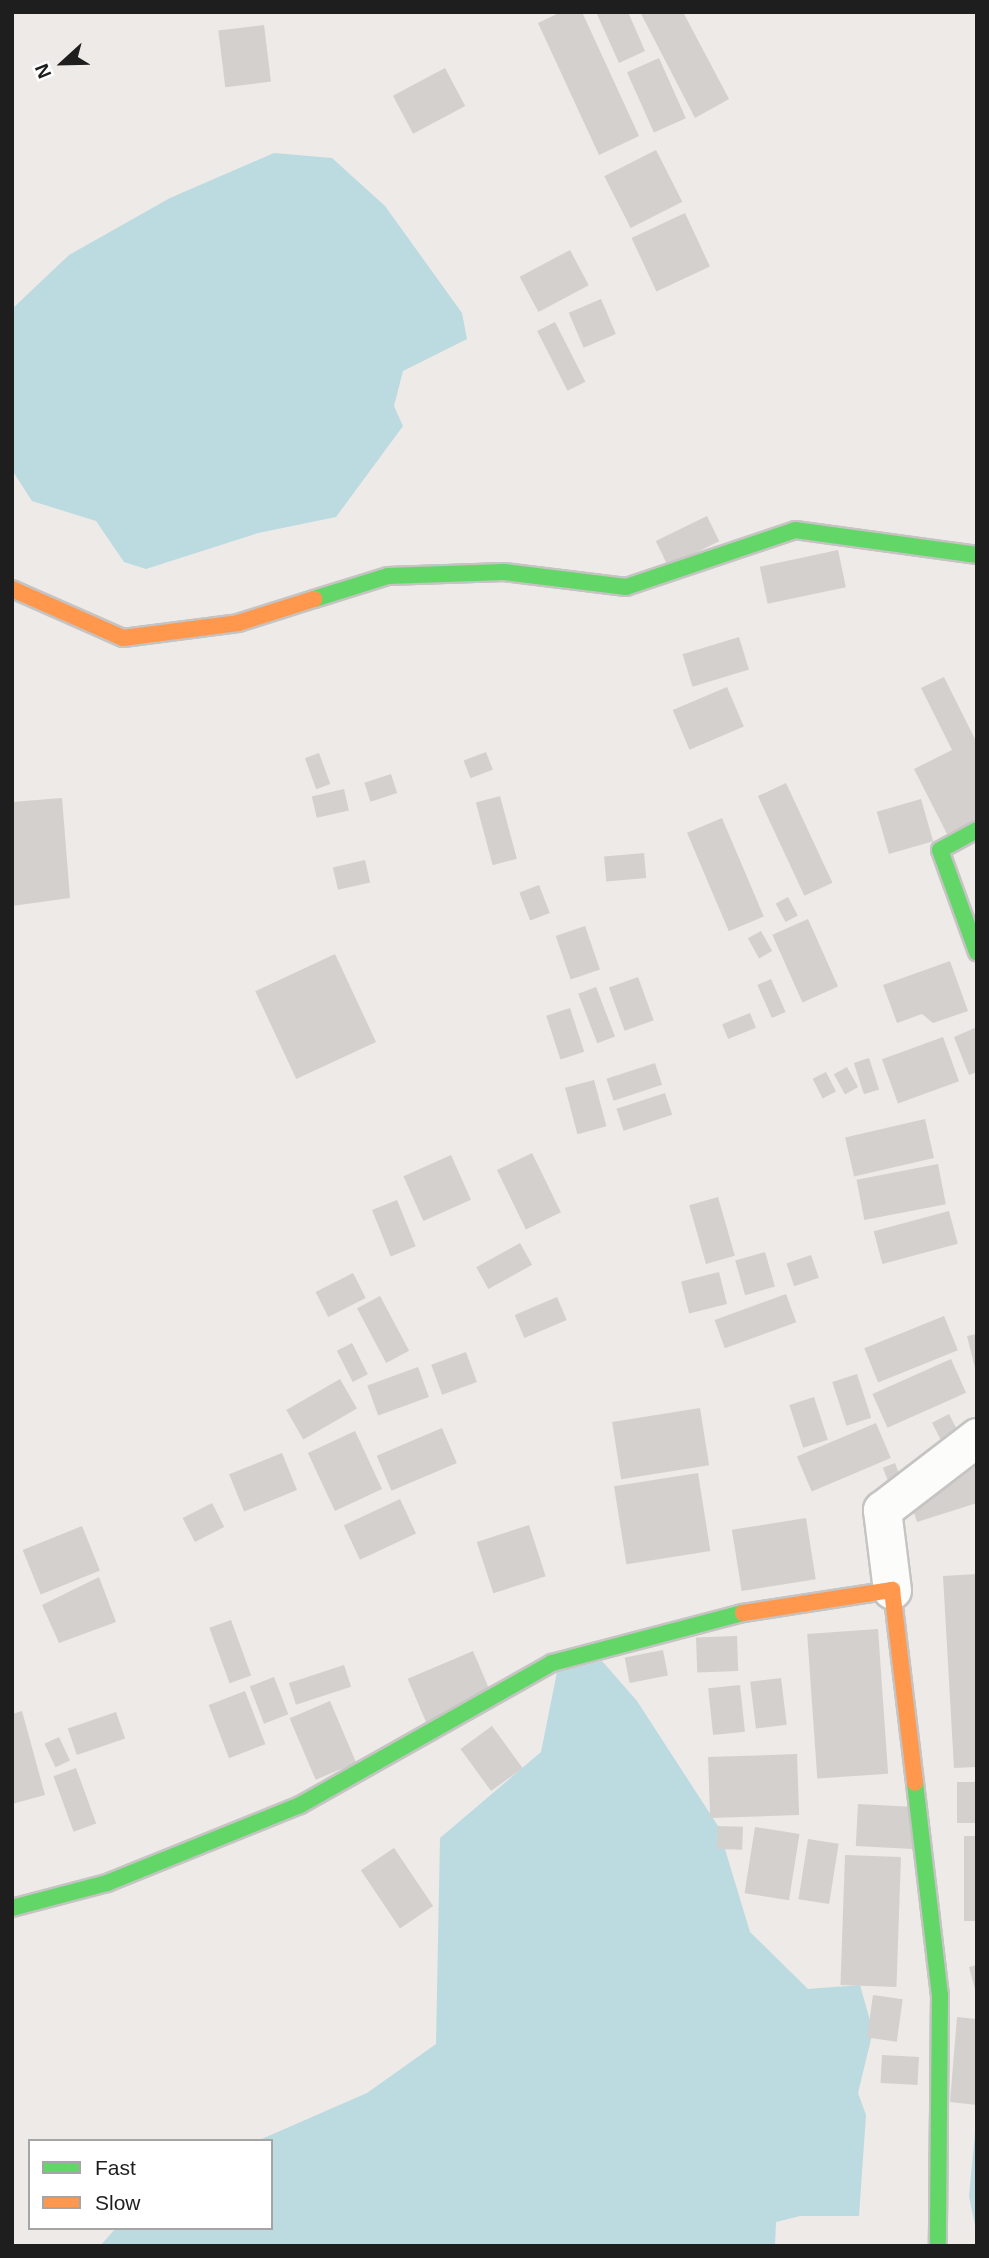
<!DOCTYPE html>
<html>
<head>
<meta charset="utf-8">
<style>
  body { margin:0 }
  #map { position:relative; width:989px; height:2258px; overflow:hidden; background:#edeae7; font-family:Arial,sans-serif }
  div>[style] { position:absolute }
  .water>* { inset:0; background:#bbdbe0 }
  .building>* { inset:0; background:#d4d0ce; transform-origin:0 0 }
  .roads { filter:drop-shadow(2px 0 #c5c4c3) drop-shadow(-2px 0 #c5c4c3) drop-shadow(0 2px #c5c4c3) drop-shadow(0 -2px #c5c4c3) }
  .street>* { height:37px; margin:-18.5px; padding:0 18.5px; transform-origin:18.5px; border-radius:18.5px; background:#fcfcfb }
  .fast>* { height:16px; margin:-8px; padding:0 8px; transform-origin:8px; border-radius:8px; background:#63d668 }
  .slow>* { height:16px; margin:-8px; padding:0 8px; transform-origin:8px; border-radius:8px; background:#ff974d }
  span { translate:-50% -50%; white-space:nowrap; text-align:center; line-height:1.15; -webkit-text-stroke:6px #fff; paint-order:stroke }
  .frame { position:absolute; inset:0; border:14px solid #1e1e1e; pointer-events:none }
  .legend { position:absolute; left:28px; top:2139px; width:245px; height:91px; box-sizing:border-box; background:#fff; border:2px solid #a5a5a5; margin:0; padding:9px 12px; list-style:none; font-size:21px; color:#1e1e1e }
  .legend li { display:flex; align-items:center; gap:14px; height:35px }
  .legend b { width:35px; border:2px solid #a5a5a5 }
  .north { position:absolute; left:28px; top:28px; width:70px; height:70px; -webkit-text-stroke:5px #fff; paint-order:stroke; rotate:248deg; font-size:19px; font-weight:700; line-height:28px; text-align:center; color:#1e1e1e }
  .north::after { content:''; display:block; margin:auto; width:24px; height:32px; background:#1e1e1e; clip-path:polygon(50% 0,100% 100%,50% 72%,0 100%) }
</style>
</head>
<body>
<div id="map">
  <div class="water">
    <i style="clip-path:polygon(274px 153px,332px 158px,385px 206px,462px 313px,467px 339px,403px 371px,394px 406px,403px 426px,336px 517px,258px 533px,146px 569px,124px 562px,96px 521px,32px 501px,12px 470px,12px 309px,69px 255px,170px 198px)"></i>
    <i style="clip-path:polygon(602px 1661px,637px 1701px,718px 1826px,750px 1932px,808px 1989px,860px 1985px,873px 2031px,858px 2093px,866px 2115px,859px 2216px,800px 2216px,776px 2222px,775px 2246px,100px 2246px,116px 2228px,271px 2228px,271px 2141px,257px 2141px,367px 2093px,436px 2044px,440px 1838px,541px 1752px,557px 1672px)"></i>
    <i style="clip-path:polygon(977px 2112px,977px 2235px,969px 2196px)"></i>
  </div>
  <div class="building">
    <i style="clip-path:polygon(561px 12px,582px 12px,639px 136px,599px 155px,538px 23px)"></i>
    <i style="clip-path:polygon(596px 12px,628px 12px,645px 51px,619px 63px)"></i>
    <i style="clip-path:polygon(640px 12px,683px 12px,729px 99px,695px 118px)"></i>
    <i style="left:264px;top:25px;width:57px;height:46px;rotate:83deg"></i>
    <i style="left:659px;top:58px;width:66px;height:35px;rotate:66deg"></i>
    <i style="left:445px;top:68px;width:43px;height:59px;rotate:62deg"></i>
    <i style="left:656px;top:150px;width:58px;height:58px;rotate:63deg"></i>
    <i style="left:685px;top:213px;width:59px;height:59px;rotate:65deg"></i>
    <i style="left:570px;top:250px;width:40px;height:57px;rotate:62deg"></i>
    <i style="left:601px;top:299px;width:38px;height:35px;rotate:67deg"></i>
    <i style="left:555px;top:322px;width:67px;height:20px;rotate:63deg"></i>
    <i style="left:707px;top:516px;width:28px;height:57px;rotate:64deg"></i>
    <i style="left:838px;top:550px;width:38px;height:80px;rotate:78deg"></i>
    <i style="left:739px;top:637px;width:34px;height:59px;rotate:73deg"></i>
    <i style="clip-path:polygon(944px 677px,977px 743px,977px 819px,947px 834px,914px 769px,952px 750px,921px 688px)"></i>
    <i style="left:727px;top:687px;width:43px;height:59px;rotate:67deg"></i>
    <i style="left:486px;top:752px;width:19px;height:24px;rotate:69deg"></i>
    <i style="left:319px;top:753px;width:33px;height:15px;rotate:70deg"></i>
    <i style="left:391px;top:774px;width:20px;height:28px;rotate:72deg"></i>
    <i style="left:786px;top:783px;width:110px;height:31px;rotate:65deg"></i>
    <i style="left:344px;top:789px;width:22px;height:33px;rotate:77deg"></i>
    <i style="left:500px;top:796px;width:65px;height:25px;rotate:75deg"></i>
    <i style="clip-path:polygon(62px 798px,70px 898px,12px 906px,12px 802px)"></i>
    <i style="left:921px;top:799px;width:44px;height:46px;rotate:74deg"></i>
    <i style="left:722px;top:818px;width:107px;height:38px;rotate:67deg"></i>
    <i style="left:644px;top:853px;width:25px;height:40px;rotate:85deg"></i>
    <i style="left:365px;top:860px;width:23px;height:33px;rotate:77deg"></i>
    <i style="left:539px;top:885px;width:30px;height:21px;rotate:69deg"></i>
    <i style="left:788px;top:897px;width:21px;height:14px;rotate:62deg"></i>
    <i style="left:808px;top:919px;width:74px;height:39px;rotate:66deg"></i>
    <i style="left:585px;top:926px;width:46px;height:31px;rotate:71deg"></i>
    <i style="left:761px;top:931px;width:23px;height:15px;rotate:61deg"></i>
    <i style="left:335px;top:954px;width:97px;height:88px;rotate:65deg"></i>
    <i style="clip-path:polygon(950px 961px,968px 1011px,933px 1023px,922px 1014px,897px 1023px,883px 985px)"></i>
    <i style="left:638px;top:977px;width:46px;height:31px;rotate:70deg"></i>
    <i style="left:771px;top:979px;width:36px;height:15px;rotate:66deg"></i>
    <i style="left:596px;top:987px;width:53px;height:19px;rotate:69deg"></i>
    <i style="left:570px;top:1008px;width:46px;height:25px;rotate:72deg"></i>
    <i style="left:750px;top:1013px;width:16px;height:30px;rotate:68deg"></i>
    <i style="clip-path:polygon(977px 1027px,977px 1072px,969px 1075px,954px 1037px)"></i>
    <i style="left:943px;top:1037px;width:47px;height:65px;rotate:70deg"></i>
    <i style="left:869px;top:1058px;width:33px;height:16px;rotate:72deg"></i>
    <i style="left:655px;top:1063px;width:23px;height:51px;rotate:72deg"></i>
    <i style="left:847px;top:1067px;width:23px;height:15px;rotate:61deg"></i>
    <i style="left:826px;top:1072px;width:22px;height:15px;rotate:63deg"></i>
    <i style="left:594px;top:1080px;width:48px;height:30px;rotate:75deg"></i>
    <i style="left:665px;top:1093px;width:23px;height:51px;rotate:72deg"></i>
    <i style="left:925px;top:1119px;width:40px;height:82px;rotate:77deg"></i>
    <i style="left:532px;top:1153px;width:66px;height:39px;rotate:64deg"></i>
    <i style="left:451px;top:1155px;width:49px;height:52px;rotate:66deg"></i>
    <i style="left:938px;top:1164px;width:41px;height:83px;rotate:79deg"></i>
    <i style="left:718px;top:1197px;width:61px;height:30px;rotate:74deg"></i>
    <i style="left:397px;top:1200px;width:50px;height:27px;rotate:68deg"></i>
    <i style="left:949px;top:1211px;width:34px;height:78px;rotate:75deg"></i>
    <i style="left:520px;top:1243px;width:25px;height:50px;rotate:61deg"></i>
    <i style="left:765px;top:1252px;width:36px;height:31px;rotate:74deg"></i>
    <i style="left:811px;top:1255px;width:24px;height:26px;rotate:71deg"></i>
    <i style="left:719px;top:1272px;width:33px;height:39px;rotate:76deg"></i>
    <i style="left:353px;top:1273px;width:28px;height:42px;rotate:63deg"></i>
    <i style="left:786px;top:1294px;width:30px;height:76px;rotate:70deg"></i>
    <i style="left:380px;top:1296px;width:62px;height:26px;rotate:62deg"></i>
    <i style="left:557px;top:1297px;width:25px;height:46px;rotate:67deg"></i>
    <i style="left:944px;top:1316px;width:37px;height:86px;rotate:68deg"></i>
    <i style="clip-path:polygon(977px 1334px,977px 1368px,975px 1368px,967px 1336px)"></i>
    <i style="left:352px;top:1343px;width:35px;height:17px;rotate:63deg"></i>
    <i style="left:466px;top:1352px;width:32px;height:37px;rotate:70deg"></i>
    <i style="left:951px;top:1359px;width:37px;height:86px;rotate:66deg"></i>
    <i style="left:418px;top:1367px;width:32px;height:54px;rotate:70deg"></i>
    <i style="left:857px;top:1374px;width:46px;height:26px;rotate:72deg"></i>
    <i style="left:340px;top:1379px;width:34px;height:62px;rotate:60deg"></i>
    <i style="left:814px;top:1397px;width:45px;height:26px;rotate:72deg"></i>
    <i style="left:700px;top:1408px;width:58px;height:89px;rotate:81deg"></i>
    <i style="left:949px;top:1414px;width:29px;height:19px;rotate:63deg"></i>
    <i style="left:876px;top:1423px;width:38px;height:86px;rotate:67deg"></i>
    <i style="left:442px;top:1428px;width:38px;height:71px;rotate:67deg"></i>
    <i style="left:355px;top:1431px;width:64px;height:52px;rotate:65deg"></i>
    <i style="left:282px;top:1453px;width:40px;height:57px;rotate:68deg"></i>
    <i style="clip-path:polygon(977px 1461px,977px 1503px,917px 1522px,910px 1500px,951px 1469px)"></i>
    <i style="left:895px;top:1463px;width:26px;height:13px;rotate:69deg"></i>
    <i style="left:698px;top:1473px;width:79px;height:85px;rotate:81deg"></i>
    <i style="left:400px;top:1499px;width:38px;height:62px;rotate:65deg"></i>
    <i style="left:212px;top:1503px;width:27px;height:33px;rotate:63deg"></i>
    <i style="left:806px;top:1518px;width:62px;height:75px;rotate:81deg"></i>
    <i style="left:529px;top:1525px;width:54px;height:55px;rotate:72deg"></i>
    <i style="left:82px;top:1526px;width:48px;height:64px;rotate:68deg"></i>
    <i style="clip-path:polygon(977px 1574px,977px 1767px,954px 1768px,943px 1576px)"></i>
    <i style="clip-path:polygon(99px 1577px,116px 1622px,59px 1643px,42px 1605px)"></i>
    <i style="left:231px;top:1620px;width:59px;height:23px;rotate:70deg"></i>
    <i style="left:878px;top:1629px;width:145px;height:71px;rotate:86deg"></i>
    <i style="left:737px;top:1636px;width:35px;height:41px;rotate:88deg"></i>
    <i style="left:663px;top:1650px;width:26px;height:39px;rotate:79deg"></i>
    <i style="left:473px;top:1651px;width:47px;height:71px;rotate:67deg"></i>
    <i style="left:344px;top:1665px;width:23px;height:58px;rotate:72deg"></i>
    <i style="left:274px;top:1677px;width:40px;height:26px;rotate:69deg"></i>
    <i style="left:781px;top:1678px;width:47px;height:31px;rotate:83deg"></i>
    <i style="left:740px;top:1685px;width:47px;height:32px;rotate:84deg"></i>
    <i style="left:245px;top:1691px;width:57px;height:39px;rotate:69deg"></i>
    <i style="left:330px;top:1701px;width:67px;height:44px;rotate:67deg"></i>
    <i style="clip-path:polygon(22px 1711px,45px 1795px,12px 1804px,12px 1714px)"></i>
    <i style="left:116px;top:1712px;width:28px;height:51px;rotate:71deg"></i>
    <i style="left:492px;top:1726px;width:52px;height:39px;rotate:54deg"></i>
    <i style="left:59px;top:1737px;width:26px;height:16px;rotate:65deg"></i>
    <i style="left:797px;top:1754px;width:61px;height:89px;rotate:88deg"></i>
    <i style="left:76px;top:1768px;width:59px;height:24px;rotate:70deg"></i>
    <i style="left:977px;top:1782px;width:41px;height:20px;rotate:90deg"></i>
    <i style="left:858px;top:1804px;width:57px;height:42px;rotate:3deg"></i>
    <i style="left:718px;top:1826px;width:25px;height:23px;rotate:2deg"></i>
    <i style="left:755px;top:1827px;width:45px;height:67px;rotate:9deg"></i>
    <i style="left:964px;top:1836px;width:13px;height:85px"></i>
    <i style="left:808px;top:1839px;width:31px;height:61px;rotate:9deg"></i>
    <i style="left:394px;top:1848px;width:70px;height:40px;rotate:56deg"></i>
    <i style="left:845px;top:1855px;width:56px;height:130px;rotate:2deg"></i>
    <i style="clip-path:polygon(977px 1965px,977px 1993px,976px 1993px,969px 1967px)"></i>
    <i style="left:873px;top:1995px;width:30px;height:43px;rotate:8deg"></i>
    <i style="clip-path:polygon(957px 2017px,977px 2019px,977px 2105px,950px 2102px)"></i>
    <i style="left:882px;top:2055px;width:37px;height:28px;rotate:3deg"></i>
  </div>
  <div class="roads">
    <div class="street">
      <i style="left:892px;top:1590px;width:81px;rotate:-97.1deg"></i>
      <i style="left:882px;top:1510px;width:120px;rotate:-37.5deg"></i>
    </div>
    <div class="fast">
      <i style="left:314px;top:599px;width:77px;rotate:-17.3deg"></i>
      <i style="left:388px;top:576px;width:116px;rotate:-2deg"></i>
      <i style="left:504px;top:572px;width:123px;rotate:7deg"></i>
      <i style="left:626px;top:587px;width:178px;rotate:-18.6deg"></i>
      <i style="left:795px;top:530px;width:184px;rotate:7.8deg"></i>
      <i style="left:977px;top:830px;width:42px;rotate:151.6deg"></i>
      <i style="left:940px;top:850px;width:109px;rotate:70.1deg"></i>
      <i style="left:915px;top:1783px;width:213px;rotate:83.3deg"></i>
      <i style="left:940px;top:1995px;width:251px;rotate:90.5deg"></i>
      <i style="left:12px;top:1908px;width:98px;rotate:-14.7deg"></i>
      <i style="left:107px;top:1883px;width:208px;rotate:-22deg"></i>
      <i style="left:300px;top:1805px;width:289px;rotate:-29.4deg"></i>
      <i style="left:552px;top:1663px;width:197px;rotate:-14.7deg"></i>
    </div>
    <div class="slow">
      <i style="left:12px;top:589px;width:121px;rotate:23.8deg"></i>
      <i style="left:123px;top:638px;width:116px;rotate:-7.4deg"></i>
      <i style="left:238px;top:623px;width:80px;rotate:-17.5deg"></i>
      <i style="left:743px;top:1613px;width:151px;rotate:-8.8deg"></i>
      <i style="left:892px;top:1590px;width:194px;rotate:83.2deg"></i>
    </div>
  </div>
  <div class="frame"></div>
  <ul class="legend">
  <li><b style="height:9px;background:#63d668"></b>Fast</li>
  <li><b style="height:9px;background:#ff974d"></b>Slow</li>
  </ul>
  <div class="north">N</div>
</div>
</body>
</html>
